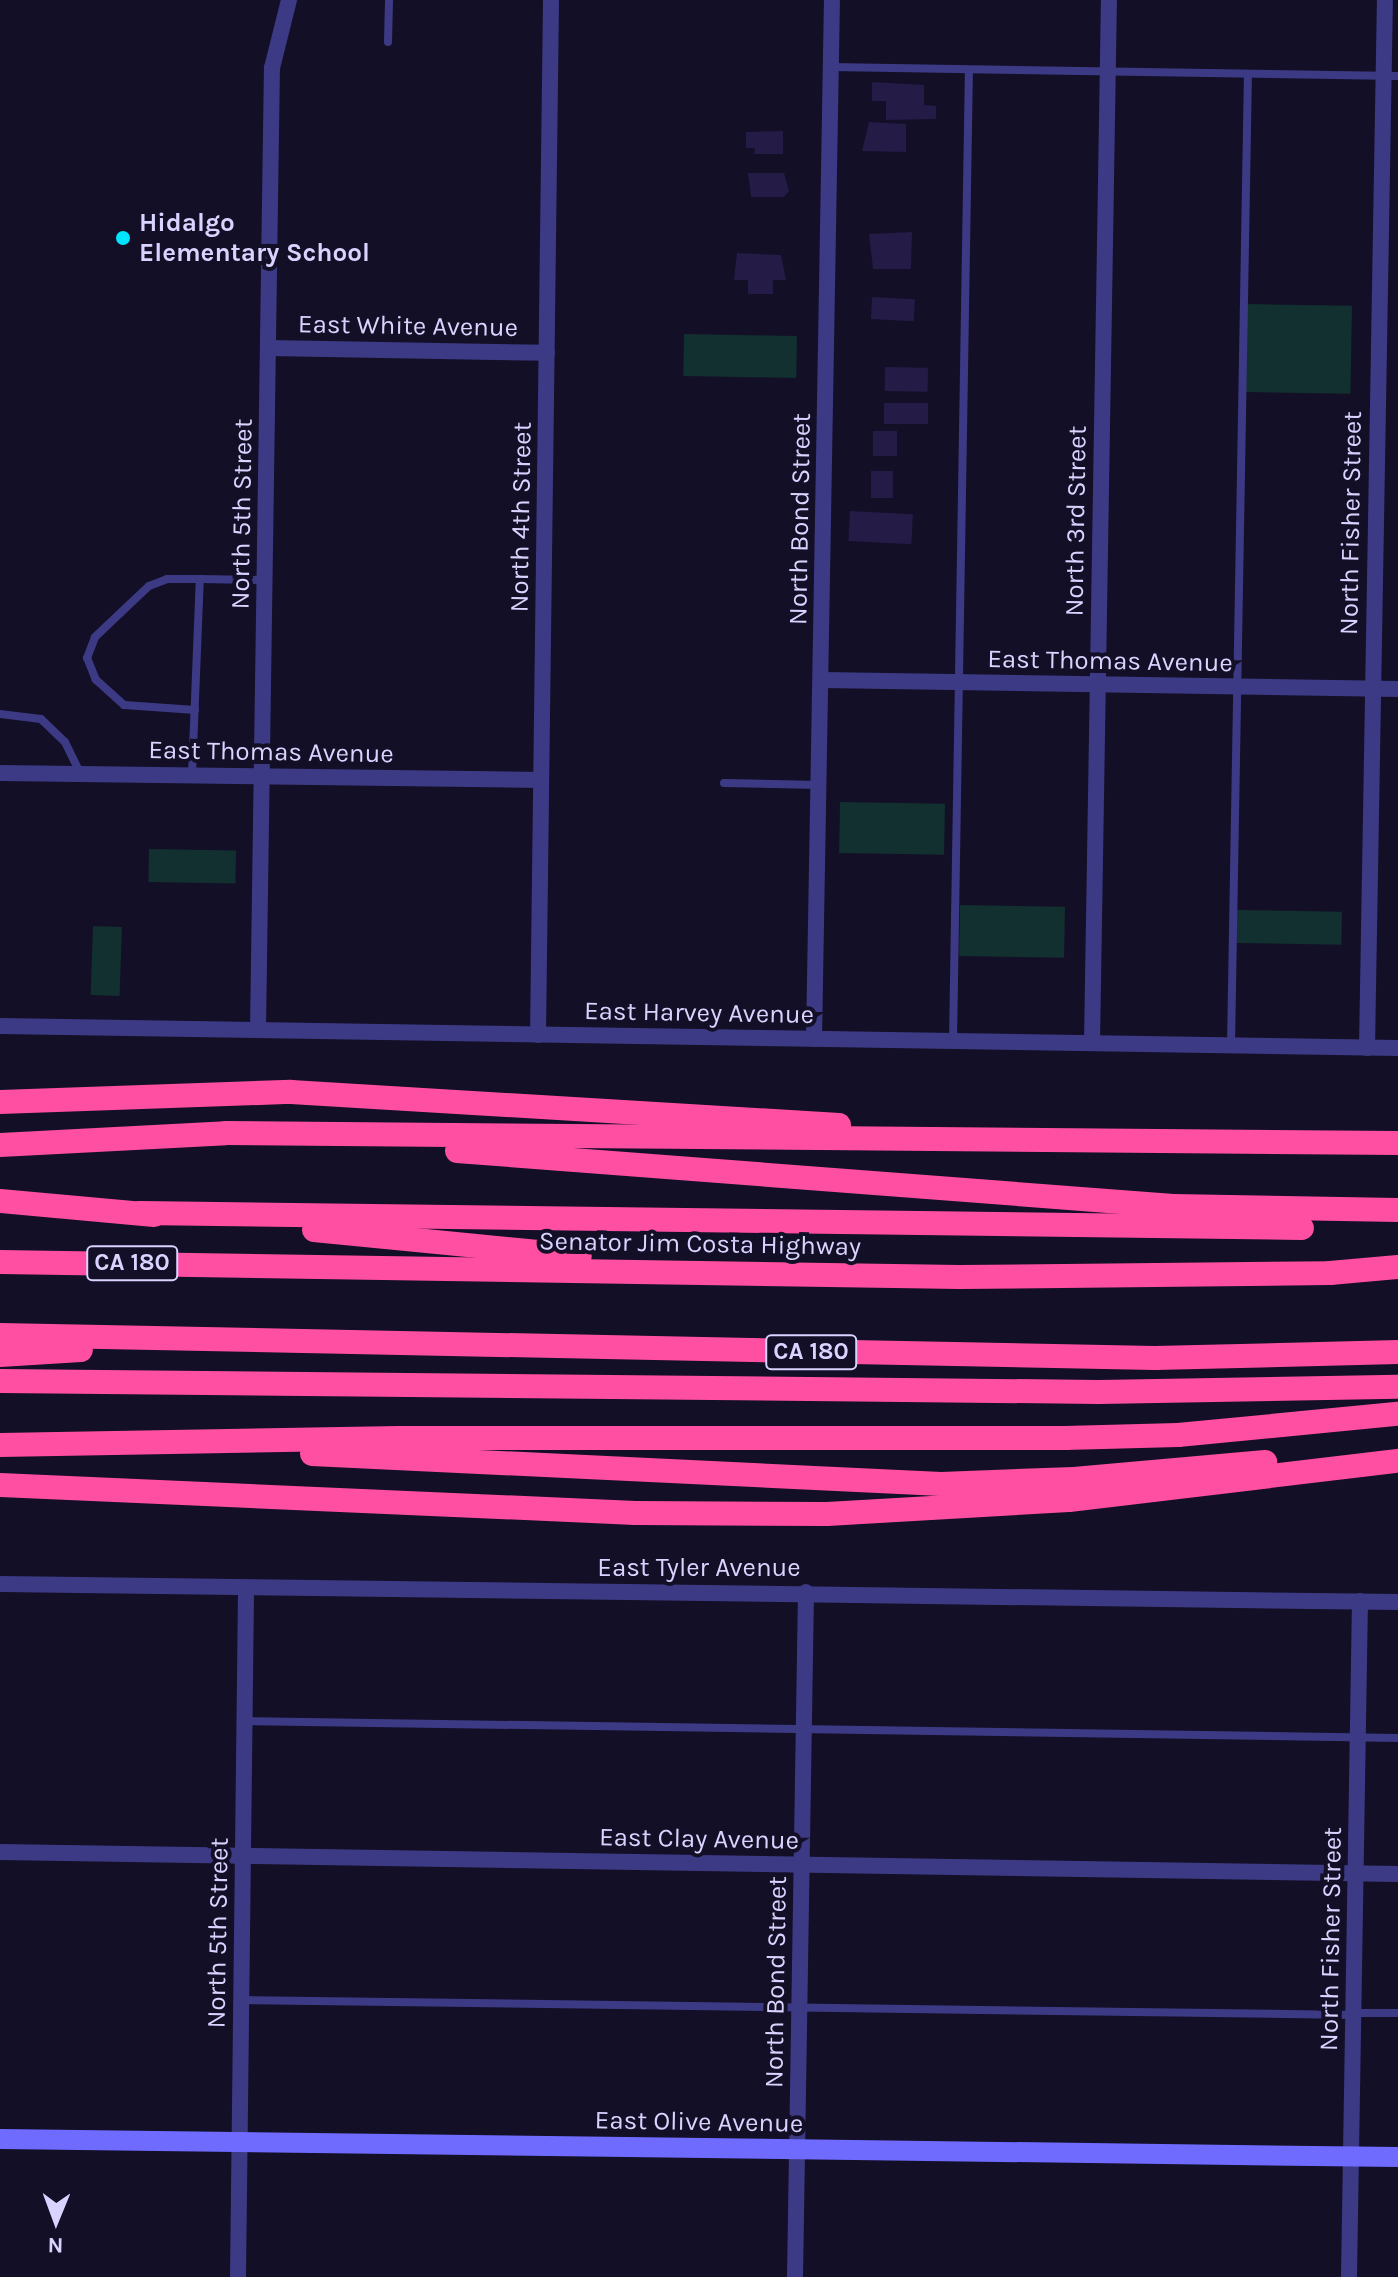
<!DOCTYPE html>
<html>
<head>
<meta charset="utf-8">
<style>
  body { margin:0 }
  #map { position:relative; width:1398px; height:2277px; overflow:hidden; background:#130f26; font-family:Karla,sans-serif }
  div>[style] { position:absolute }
  .green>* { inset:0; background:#12302f; transform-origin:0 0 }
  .building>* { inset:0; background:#241b47; transform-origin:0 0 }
  .lane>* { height:8px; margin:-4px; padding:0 4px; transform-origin:4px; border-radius:4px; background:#3d3a85 }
  .street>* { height:16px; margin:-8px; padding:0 8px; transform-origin:8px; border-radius:8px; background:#3d3a85 }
  .secondary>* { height:20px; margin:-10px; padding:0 10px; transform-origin:10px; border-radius:10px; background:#6f6bff }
  .highway>* { height:24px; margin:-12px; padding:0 12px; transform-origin:12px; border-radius:12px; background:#ff4fa3 }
  .dots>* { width:22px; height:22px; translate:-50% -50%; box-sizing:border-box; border:4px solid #130f26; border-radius:50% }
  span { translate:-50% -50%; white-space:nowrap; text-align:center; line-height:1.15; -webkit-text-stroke:8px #130f26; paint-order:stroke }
  .shield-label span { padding:2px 6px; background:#130f26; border:2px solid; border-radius:6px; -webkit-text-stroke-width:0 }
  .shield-label { font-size:24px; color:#d9d4ff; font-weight:700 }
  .poi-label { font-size:26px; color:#d9d4ff; font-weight:700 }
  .left { translate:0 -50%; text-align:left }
  .street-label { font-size:26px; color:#d9d4ff }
  .north { position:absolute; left:16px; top:2181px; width:80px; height:80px; -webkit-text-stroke:6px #130f26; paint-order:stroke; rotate:181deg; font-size:22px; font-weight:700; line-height:32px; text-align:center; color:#d9d4ff }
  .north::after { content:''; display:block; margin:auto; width:28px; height:36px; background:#d9d4ff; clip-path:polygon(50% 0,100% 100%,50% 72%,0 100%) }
</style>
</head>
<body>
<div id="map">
  <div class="green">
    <i style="left:1247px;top:304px;width:105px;height:88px;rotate:1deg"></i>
    <i style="left:684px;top:334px;width:113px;height:42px;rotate:1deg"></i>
    <i style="left:840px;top:802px;width:105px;height:51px;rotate:1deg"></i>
    <i style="left:149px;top:849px;width:87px;height:33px;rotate:1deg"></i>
    <i style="left:960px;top:905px;width:105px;height:51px;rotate:1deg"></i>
    <i style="left:1237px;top:910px;width:105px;height:33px;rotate:1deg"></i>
    <i style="left:93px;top:926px;width:29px;height:69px;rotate:2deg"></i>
  </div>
  <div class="building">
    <i style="clip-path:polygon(872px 82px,924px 85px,924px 105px,936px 106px,936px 119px,886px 120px,886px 101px,872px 101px)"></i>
    <i style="clip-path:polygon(869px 122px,906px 124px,906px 152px,862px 151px)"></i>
    <i style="clip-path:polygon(783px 131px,783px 154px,754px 154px,755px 148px,746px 148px,746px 132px)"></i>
    <i style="clip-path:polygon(748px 173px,784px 173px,789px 191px,784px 197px,751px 197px)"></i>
    <i style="clip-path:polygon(912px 232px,911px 269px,873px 269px,869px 234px)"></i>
    <i style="clip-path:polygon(737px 253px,781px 255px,786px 280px,773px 280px,773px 294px,748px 294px,748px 280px,734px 280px)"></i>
    <i style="left:872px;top:297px;width:43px;height:22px;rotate:3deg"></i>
    <i style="left:885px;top:367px;width:43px;height:24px;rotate:1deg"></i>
    <i style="left:884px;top:403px;width:44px;height:21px"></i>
    <i style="left:873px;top:431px;width:24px;height:25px"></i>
    <i style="left:871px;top:471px;width:22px;height:27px"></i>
    <i style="left:850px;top:511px;width:63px;height:30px;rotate:3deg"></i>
  </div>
  <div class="lane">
    <i style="left:388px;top:42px;width:42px;rotate:-88.6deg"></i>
    <i style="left:831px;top:67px;width:567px;rotate:0.91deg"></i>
    <i style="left:195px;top:710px;width:71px;rotate:-176deg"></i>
    <i style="left:124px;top:705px;width:38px;rotate:-138deg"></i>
    <i style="left:96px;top:680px;width:24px;rotate:-112deg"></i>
    <i style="left:87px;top:658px;width:22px;rotate:-69deg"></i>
    <i style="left:95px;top:637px;width:74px;rotate:-43.4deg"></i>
    <i style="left:149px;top:586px;width:19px;rotate:-21deg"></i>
    <i style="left:167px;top:579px;width:33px"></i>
    <i style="left:0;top:714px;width:41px;rotate:7deg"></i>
    <i style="left:41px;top:719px;width:33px;rotate:44deg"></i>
    <i style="left:65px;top:742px;width:34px;rotate:64deg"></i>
    <i style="left:192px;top:774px;width:195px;rotate:-87.7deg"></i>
    <i style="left:200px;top:579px;width:65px;rotate:0.9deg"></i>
    <i style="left:724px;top:783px;width:95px;rotate:1.2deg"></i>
    <i style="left:953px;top:1041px;width:971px;rotate:-89.06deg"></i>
    <i style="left:1231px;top:1045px;width:971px;rotate:-89deg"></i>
    <i style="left:245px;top:1721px;width:1153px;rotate:0.84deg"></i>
    <i style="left:241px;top:2000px;width:1112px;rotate:0.77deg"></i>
    <i style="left:1354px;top:2013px;width:44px"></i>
  </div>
  <div class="street">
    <i style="left:268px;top:348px;width:279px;rotate:1deg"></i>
    <i style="left:822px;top:680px;width:576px;rotate:0.9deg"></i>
    <i style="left:0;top:773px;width:541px;rotate:0.74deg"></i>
    <i style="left:0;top:1026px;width:1398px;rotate:0.9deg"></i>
    <i style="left:258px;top:1030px;width:962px;rotate:-89.17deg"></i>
    <i style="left:272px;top:68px;width:70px;rotate:-76deg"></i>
    <i style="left:538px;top:1035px;width:1035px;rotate:-89.28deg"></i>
    <i style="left:814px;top:1039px;width:1039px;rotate:-89.01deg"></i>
    <i style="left:1092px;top:1043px;width:1043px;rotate:-89.07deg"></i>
    <i style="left:1367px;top:1048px;width:1048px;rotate:-89.02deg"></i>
    <i style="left:0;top:1584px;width:1398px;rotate:0.74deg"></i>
    <i style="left:0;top:1852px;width:1398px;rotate:0.9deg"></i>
    <i style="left:238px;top:2277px;width:688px;rotate:-89.33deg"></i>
    <i style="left:795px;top:2277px;width:685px;rotate:-89.08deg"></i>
    <i style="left:1349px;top:2277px;width:676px;rotate:-89.07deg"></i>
  </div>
  <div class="secondary">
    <i style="left:0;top:2139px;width:1398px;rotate:0.74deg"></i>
  </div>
  <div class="highway">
    <i style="left:0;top:1102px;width:291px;rotate:-2deg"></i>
    <i style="left:291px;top:1092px;width:549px;rotate:3.45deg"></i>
    <i style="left:0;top:1145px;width:226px;rotate:-3deg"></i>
    <i style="left:226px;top:1133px;width:1172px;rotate:0.49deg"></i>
    <i style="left:457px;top:1151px;width:718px;rotate:4.39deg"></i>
    <i style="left:1173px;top:1206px;width:225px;rotate:1deg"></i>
    <i style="left:0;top:1201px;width:155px;rotate:5.2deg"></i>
    <i style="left:140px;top:1213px;width:1162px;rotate:0.74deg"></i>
    <i style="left:314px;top:1230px;width:267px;rotate:5.6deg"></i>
    <i style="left:0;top:1262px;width:960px;rotate:0.9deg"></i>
    <i style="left:960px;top:1277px;width:370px;rotate:-0.6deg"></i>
    <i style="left:1330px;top:1273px;width:68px;rotate:-5deg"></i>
    <i style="left:0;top:1335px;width:1155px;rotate:1.14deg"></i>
    <i style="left:1155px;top:1358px;width:243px;rotate:-1.4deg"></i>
    <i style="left:0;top:1355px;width:81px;rotate:-3.5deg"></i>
    <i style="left:0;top:1381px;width:1099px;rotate:0.57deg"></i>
    <i style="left:1099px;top:1392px;width:299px;rotate:-1deg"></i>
    <i style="left:0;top:1445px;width:399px;rotate:-1deg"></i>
    <i style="left:399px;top:1438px;width:666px"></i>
    <i style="left:1065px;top:1438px;width:113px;rotate:-1.5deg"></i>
    <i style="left:1178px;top:1435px;width:221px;rotate:-5.5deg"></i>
    <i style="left:312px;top:1454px;width:630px;rotate:2.73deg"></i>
    <i style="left:941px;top:1484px;width:133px;rotate:-2.2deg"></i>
    <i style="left:1074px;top:1479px;width:192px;rotate:-5.1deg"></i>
    <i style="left:0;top:1485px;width:636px;rotate:2.52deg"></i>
    <i style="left:635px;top:1513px;width:192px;rotate:0.3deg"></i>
    <i style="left:827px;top:1514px;width:242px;rotate:-3.3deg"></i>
    <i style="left:1069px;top:1500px;width:331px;rotate:-6.8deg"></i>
  </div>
  <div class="dots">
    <i style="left:123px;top:238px;background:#00e5ff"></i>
  </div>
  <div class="shield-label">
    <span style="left:132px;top:1263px">CA 180</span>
    <span style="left:811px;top:1352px">CA 180</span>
  </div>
  <div class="poi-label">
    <span class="left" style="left:139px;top:238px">Hidalgo<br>Elementary School</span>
  </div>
  <div class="street-label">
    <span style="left:408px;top:326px;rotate:1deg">East White Avenue</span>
    <span style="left:242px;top:514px;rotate:-89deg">North 5th Street</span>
    <span style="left:521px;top:517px;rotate:-89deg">North 4th Street</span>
    <span style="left:800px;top:519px;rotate:-89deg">North Bond Street</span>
    <span style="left:1076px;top:521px;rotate:-89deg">North 3rd Street</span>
    <span style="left:1351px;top:523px;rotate:-89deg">North Fisher Street</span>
    <span style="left:1110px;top:661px;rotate:1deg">East Thomas Avenue</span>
    <span style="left:271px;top:752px;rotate:1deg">East Thomas Avenue</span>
    <span style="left:699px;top:1013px;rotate:1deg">East Harvey Avenue</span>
    <span style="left:700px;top:1244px;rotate:1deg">Senator Jim Costa Highway</span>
    <span style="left:699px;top:1568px">East Tyler Avenue</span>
    <span style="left:699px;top:1839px;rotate:1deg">East Clay Avenue</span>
    <span style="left:218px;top:1933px;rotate:-89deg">North 5th Street</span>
    <span style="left:1331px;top:1939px;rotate:-89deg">North Fisher Street</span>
    <span style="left:776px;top:1982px;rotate:-89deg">North Bond Street</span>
    <span style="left:699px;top:2122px;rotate:1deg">East Olive Avenue</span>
  </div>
  <div class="north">N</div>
</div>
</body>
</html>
